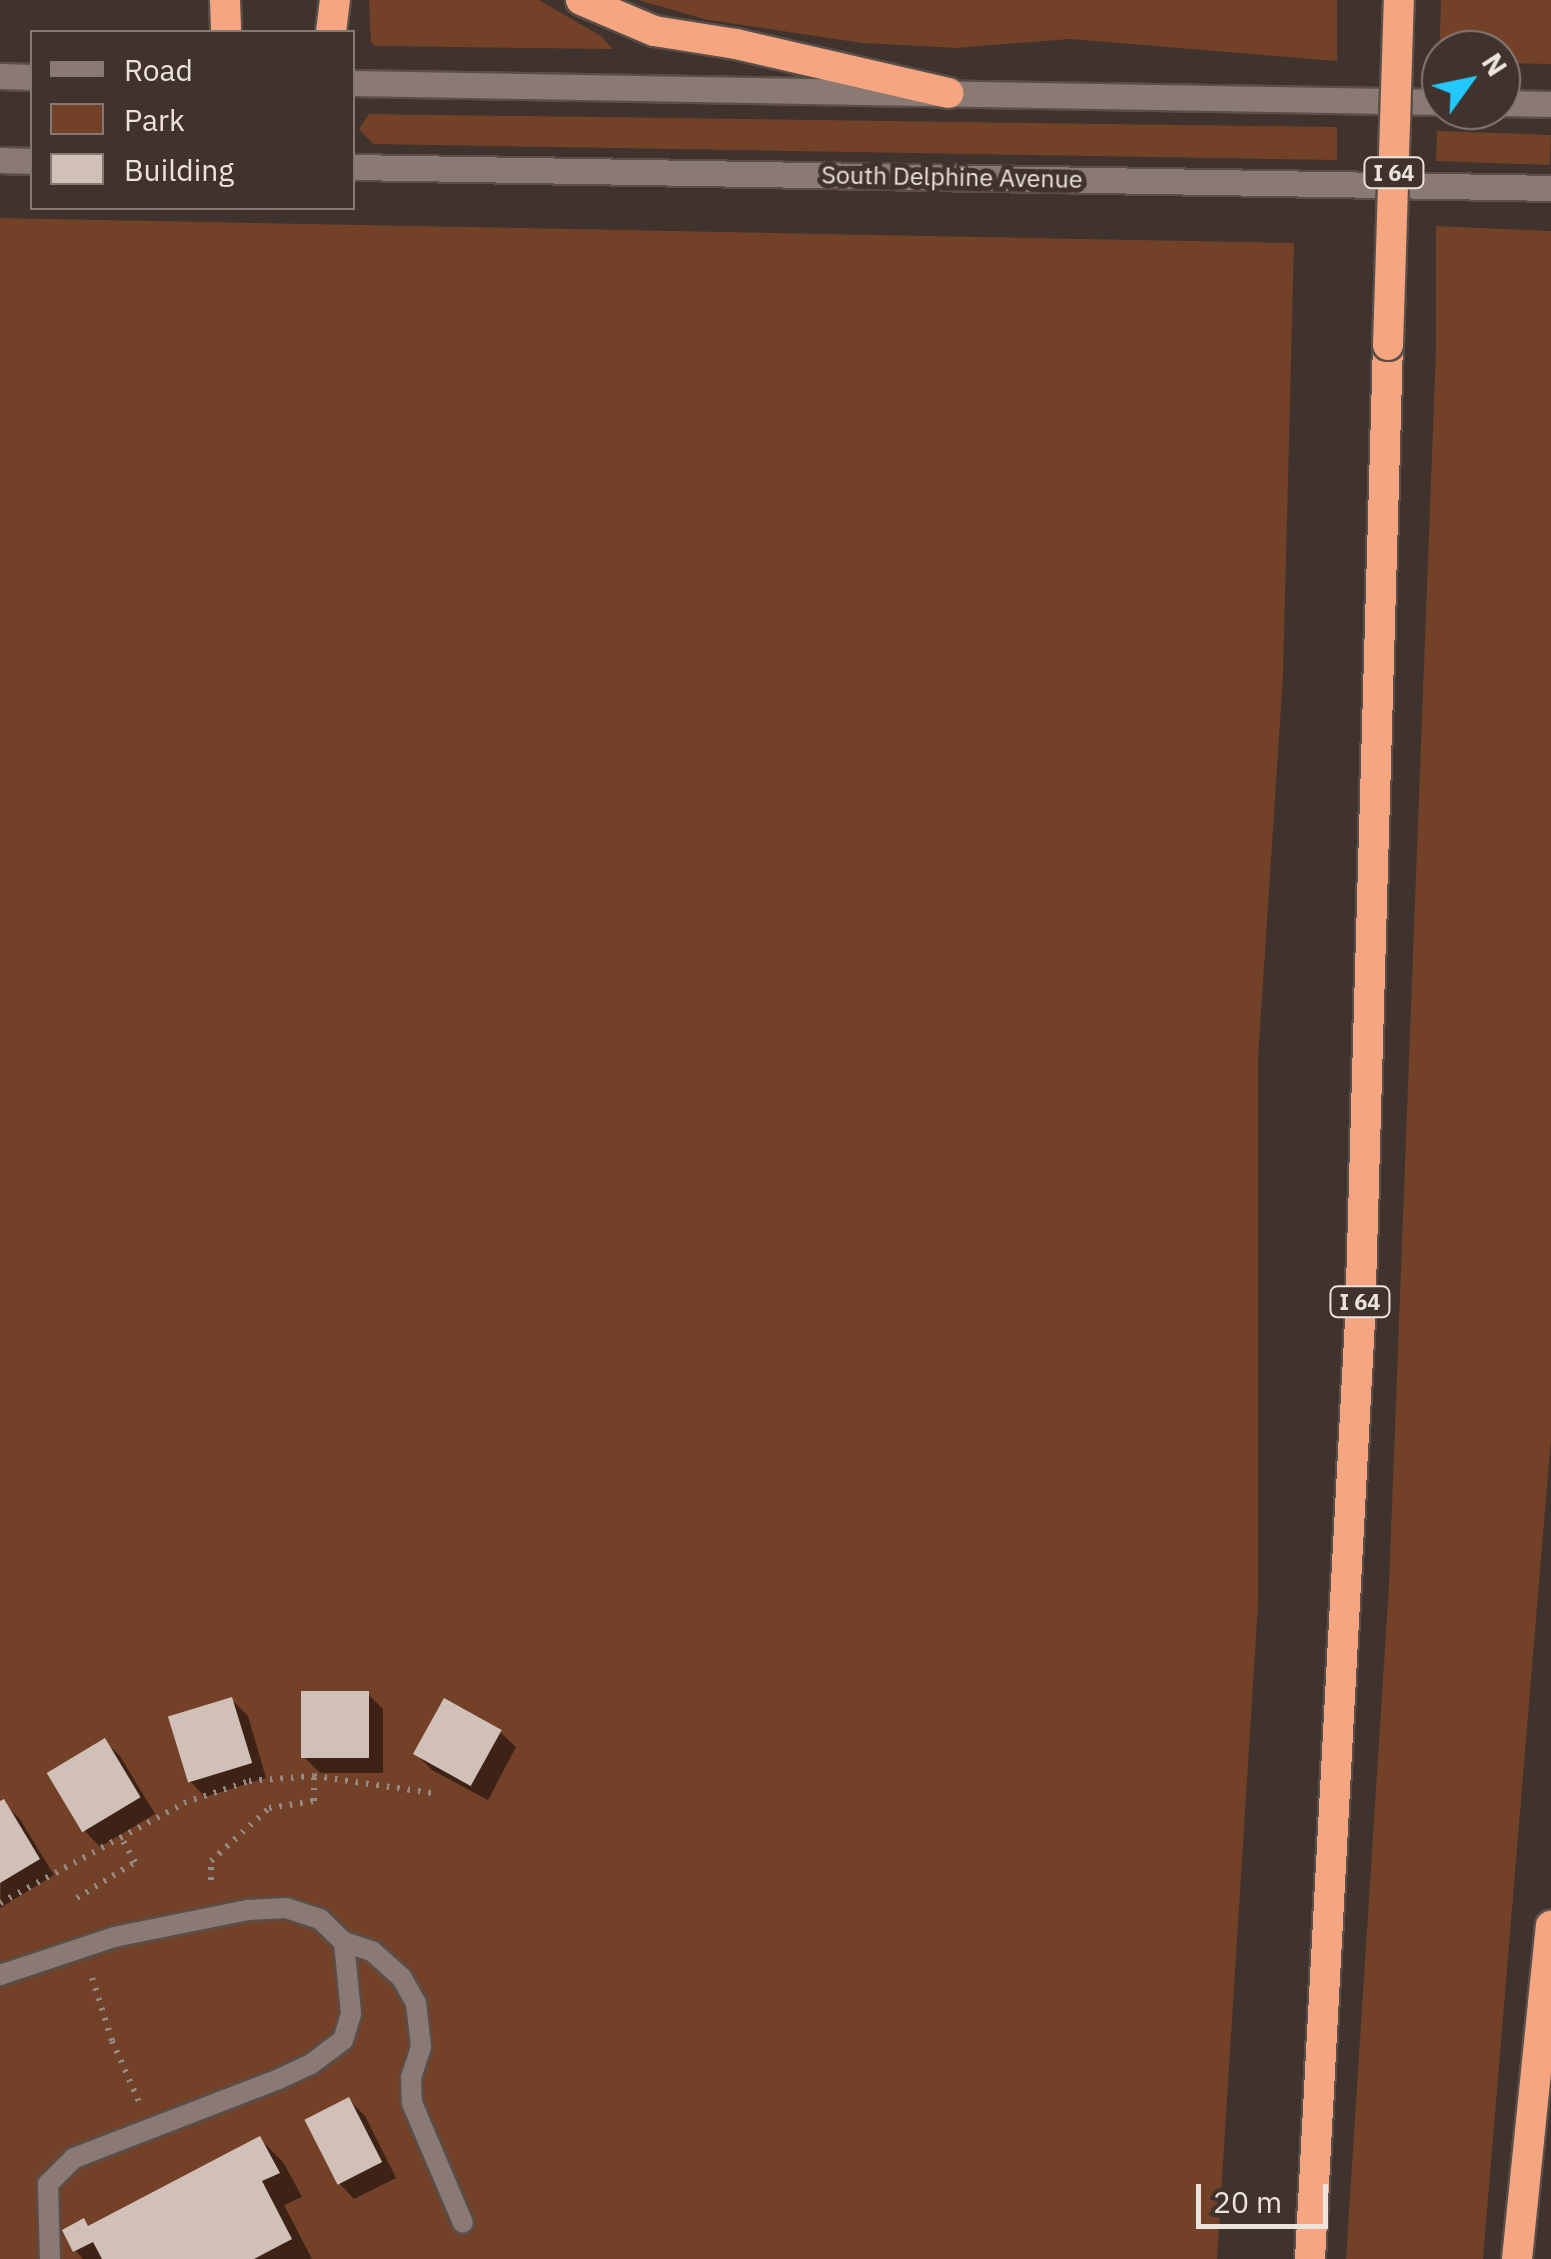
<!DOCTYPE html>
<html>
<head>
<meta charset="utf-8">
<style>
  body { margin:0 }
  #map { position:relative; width:1551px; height:2259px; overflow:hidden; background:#40322c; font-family:"IBM Plex Sans",sans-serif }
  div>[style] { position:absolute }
  .green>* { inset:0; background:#724128; transform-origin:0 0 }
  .shadow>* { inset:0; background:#0007 }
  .building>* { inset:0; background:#d1c0b8; transform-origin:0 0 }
  .path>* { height:6px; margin-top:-3px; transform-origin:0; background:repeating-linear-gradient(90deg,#948984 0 2.5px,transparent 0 10.5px) }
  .roads { filter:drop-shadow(2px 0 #594e49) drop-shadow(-2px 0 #594e49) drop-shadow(0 2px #594e49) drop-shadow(0 -2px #594e49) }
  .service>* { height:20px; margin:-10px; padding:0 10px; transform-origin:10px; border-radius:10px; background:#8a7a73 }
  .secondary>* { height:25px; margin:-12.5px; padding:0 12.5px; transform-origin:12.5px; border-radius:12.5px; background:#8a7a73 }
  .motorway>* { height:30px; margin:-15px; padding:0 15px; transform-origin:15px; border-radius:15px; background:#f5a680 }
  .bridges { filter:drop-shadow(2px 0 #594e49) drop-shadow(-2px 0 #594e49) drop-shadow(0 2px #594e49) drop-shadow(0 -2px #594e49) }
  .motorway-bridge>* { height:30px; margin:-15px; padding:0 15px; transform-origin:15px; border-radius:15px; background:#f5a680 }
  span { translate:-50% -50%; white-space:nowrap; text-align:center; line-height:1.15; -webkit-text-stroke:10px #40322c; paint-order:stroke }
  .shield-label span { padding:2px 8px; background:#40322c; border:2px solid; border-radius:8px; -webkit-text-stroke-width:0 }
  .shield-label { font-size:22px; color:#ece3df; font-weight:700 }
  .street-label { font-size:25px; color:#ece3df }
  .legend { position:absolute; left:30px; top:30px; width:325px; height:180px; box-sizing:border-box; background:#40322c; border:2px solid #857974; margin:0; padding:12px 18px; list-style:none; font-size:30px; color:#ece3df }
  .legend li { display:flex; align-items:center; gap:20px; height:50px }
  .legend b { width:50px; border:2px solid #857974 }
  .north { position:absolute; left:1421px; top:30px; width:100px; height:100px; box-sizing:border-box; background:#40322c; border:2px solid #857974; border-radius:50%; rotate:57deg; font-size:28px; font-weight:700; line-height:40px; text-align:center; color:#ece3df }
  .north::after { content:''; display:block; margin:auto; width:35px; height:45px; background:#23c9fe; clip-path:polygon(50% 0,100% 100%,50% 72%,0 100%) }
  .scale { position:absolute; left:1196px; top:2184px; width:132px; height:45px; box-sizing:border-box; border:5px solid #ece3df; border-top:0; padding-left:12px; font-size:30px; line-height:35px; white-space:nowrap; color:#ece3df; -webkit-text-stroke:8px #40322c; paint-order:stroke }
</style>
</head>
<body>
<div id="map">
  <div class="green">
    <i style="clip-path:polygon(369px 0,539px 0,601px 36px,613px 49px,376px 46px,371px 43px)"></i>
    <i style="clip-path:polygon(638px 0,1337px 0,1337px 61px,1070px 39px,956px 48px,862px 43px,708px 20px)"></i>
    <i style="clip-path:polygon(1441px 0,1551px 0,1551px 64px,1501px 63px,1501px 50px,1441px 50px,1439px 62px)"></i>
    <i style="clip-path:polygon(369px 114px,1337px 127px,1337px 160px,373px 144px,359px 129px)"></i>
    <i style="left:1437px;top:131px;width:114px;height:30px;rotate:2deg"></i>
    <i style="clip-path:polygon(0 218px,1294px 243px,1283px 676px,1258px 1059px,1258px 1605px,1217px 2259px,0 2259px)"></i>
    <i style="clip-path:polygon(1436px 226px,1551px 231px,1551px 1438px,1483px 2259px,1346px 2259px,1389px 1585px,1436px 349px)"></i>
  </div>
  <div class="shadow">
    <i style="clip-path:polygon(367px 1693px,383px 1709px,383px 1773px,320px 1773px,304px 1757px)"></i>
    <i style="clip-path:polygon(232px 1700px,248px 1716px,266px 1778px,205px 1797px,190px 1781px)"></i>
    <i style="clip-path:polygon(500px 1732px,516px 1747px,488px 1800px,432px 1770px,417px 1755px)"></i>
    <i style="clip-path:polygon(104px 1741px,120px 1756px,155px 1814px,100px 1847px,85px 1831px)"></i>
    <i style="clip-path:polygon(3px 1802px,19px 1818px,54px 1875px,0 1908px)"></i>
    <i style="clip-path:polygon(349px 2100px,365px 2116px,396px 2178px,354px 2199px,339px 2183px)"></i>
    <i style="clip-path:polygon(260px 2139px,283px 2162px,302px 2197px,284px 2205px,312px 2259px,83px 2259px,75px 2250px,84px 2222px,90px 2228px)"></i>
  </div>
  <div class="building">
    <i style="left:301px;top:1691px;width:68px;height:67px"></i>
    <i style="left:232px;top:1697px;width:69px;height:67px;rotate:73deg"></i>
    <i style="left:444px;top:1698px;width:66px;height:64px;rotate:29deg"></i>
    <i style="left:105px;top:1738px;width:69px;height:68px;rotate:59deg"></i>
    <i style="clip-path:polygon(4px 1799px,40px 1859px,0 1883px,0 1801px)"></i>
    <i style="left:349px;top:2097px;width:73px;height:50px;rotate:63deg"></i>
    <i style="clip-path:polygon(260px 2136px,280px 2173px,262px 2181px,292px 2239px,254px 2259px,102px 2259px,93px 2242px,73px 2252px,62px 2230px,84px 2218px,88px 2226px)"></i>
  </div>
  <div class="path">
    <i style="left:211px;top:1880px;width:19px;rotate:-90deg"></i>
    <i style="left:211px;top:1861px;width:79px;rotate:-42.4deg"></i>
    <i style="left:269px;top:1808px;width:46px;rotate:-8.8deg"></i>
    <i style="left:314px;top:1801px;width:25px;rotate:-90deg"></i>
    <i style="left:77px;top:1898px;width:68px;rotate:-31.8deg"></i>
    <i style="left:135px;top:1862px;width:30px;rotate:-120deg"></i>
    <i style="left:0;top:1903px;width:209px;rotate:-28.5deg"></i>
    <i style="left:184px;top:1803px;width:69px;rotate:-18.7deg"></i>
    <i style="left:249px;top:1781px;width:65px;rotate:-4.4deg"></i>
    <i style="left:314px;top:1776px;width:119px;rotate:8.2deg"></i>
    <i style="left:92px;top:1978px;width:66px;rotate:72.4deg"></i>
    <i style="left:112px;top:2041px;width:67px;rotate:66.1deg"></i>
  </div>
  <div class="roads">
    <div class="service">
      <i style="left:344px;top:1942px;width:29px;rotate:18deg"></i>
      <i style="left:372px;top:1951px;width:40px;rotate:42deg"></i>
      <i style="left:402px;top:1978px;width:29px;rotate:61deg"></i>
      <i style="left:416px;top:2003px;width:44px;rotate:83.5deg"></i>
      <i style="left:421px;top:2047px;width:33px;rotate:108deg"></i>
      <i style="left:411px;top:2078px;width:25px;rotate:88deg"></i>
      <i style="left:412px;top:2103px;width:130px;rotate:67deg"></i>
      <i style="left:0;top:1975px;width:120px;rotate:-18.4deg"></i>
      <i style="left:114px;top:1937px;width:137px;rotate:-11.4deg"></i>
      <i style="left:248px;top:1910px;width:38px;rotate:-3deg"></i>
      <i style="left:286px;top:1908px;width:36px;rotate:18deg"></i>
      <i style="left:320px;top:1919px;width:33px;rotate:44deg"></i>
      <i style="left:344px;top:1942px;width:72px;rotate:84.4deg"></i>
      <i style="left:351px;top:2014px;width:27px;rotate:107deg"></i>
      <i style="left:343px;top:2040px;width:40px;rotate:143deg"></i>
      <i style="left:311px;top:2064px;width:35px;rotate:155deg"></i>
      <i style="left:279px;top:2079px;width:220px;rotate:158.9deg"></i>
      <i style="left:74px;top:2158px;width:37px;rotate:135deg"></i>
      <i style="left:48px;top:2184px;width:75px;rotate:88.5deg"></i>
    </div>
    <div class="secondary">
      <i style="left:0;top:76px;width:32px;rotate:2deg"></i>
      <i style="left:352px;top:83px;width:1089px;rotate:1deg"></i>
      <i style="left:1501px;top:103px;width:50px;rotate:1.1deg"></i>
      <i style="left:0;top:160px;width:32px;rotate:2deg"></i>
      <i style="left:352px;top:167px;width:1199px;rotate:1deg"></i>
    </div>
    <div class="motorway">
      <i style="left:225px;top:0;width:32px;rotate:88deg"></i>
      <i style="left:581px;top:0;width:79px;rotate:23deg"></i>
      <i style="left:654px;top:31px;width:83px;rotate:9deg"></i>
      <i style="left:736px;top:44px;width:218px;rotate:13deg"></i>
      <i style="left:331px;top:32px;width:32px;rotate:-83deg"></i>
      <i style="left:1310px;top:2259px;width:939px;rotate:-86.95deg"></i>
      <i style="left:1360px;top:1321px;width:976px;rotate:-88.36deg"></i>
      <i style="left:1517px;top:2259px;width:335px;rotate:-84.2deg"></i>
    </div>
  </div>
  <div class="bridges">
    <div class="motorway-bridge">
      <i style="left:1388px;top:345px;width:345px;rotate:-88.2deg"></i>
    </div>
  </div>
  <div class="shield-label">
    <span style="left:1394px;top:173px">I 64</span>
    <span style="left:1360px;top:1302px">I 64</span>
  </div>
  <div class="street-label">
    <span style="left:952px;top:177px;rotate:1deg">South Delphine Avenue</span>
  </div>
  <ul class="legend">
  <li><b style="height:12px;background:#8a7a73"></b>Road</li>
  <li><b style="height:28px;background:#724128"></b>Park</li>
  <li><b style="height:28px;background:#d1c0b8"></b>Building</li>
  </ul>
  <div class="north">N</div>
  <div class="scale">20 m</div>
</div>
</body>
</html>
